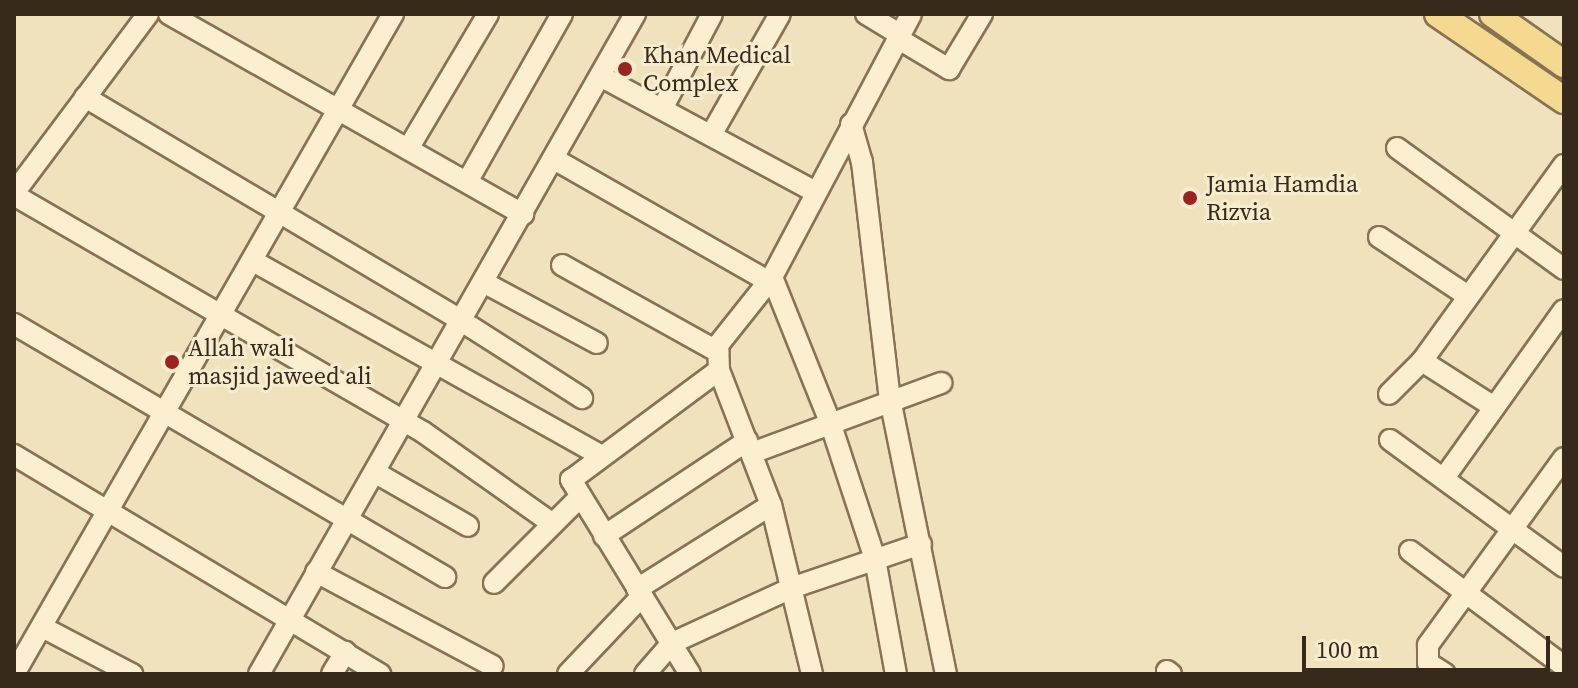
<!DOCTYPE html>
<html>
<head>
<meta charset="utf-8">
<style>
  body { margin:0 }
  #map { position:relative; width:1578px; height:688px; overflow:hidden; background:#f0e2bd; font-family:"Source Serif 4",serif }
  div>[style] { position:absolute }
  .roads { filter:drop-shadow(2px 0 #887255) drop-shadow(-2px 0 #887255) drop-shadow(0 2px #887255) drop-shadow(0 -2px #887255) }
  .minor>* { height:20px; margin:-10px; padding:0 10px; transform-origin:10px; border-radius:10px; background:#fbefd0 }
  .major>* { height:26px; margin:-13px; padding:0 13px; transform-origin:13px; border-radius:13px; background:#f6d991 }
  .dots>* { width:22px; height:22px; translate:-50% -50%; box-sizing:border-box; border:4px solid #f7eccd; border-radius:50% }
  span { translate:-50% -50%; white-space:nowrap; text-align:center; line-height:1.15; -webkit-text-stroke:6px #f7eccd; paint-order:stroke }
  .poi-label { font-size:24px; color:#37291b }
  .left { translate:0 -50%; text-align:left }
  .frame { position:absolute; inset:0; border:16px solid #37291b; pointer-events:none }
  .scale { position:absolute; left:1302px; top:636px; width:248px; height:36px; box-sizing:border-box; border:4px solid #37291b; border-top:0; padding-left:10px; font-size:24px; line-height:28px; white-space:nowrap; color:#37291b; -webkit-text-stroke:6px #f7eccd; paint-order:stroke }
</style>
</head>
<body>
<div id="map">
  <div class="roads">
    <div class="minor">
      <i style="left:169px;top:14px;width:407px;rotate:29.5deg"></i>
      <i style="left:866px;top:14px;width:39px;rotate:31deg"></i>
      <i style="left:897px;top:38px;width:61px;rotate:30.8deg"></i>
      <i style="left:949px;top:69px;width:64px;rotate:-59deg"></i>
      <i style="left:600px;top:76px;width:244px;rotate:28.3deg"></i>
      <i style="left:85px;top:97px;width:436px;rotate:30.7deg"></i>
      <i style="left:460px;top:320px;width:145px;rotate:32.6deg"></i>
      <i style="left:662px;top:109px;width:107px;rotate:-62.2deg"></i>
      <i style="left:851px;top:124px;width:40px;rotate:74deg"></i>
      <i style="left:862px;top:162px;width:239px;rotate:83.3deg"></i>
      <i style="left:890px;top:399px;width:281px;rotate:78.5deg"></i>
      <i style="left:711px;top:135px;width:139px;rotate:-60.3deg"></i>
      <i style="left:1397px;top:148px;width:206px;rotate:35.9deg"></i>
      <i style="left:408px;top:149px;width:157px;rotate:-59.3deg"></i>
      <i style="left:554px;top:159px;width:246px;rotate:29.7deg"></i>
      <i style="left:467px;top:182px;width:193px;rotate:-60.5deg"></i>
      <i style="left:14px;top:193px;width:224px;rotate:-53.2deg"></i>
      <i style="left:14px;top:195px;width:473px;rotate:30.1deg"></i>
      <i style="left:423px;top:432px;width:159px;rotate:35.3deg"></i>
      <i style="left:1379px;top:237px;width:107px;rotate:33.5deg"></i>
      <i style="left:253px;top:261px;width:398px;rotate:29.2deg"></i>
      <i style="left:562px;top:265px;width:179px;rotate:29.1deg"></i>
      <i style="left:772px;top:277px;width:156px;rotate:68.2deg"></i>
      <i style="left:830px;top:422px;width:144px;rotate:71.8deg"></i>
      <i style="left:875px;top:559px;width:117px;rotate:79.7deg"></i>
      <i style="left:483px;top:282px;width:129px;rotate:28.2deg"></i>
      <i style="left:14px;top:324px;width:500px;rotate:30.4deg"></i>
      <i style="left:1422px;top:361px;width:85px;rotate:32.6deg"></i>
      <i style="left:1389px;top:394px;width:47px;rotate:-45deg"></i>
      <i style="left:1422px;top:361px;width:242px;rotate:-54.1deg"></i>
      <i style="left:1390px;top:440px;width:215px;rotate:36.1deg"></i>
      <i style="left:752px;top:453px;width:202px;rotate:-20.3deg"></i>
      <i style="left:14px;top:455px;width:427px;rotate:30.9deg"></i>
      <i style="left:376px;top:473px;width:106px;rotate:29.9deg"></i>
      <i style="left:1444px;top:478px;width:206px;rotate:-54.5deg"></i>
      <i style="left:604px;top:536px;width:172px;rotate:-33.6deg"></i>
      <i style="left:1410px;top:551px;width:192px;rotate:36.8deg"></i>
      <i style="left:316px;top:572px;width:200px;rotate:28deg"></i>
      <i style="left:494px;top:583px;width:120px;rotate:-45deg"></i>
      <i style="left:637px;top:589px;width:158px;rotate:-32.1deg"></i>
      <i style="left:42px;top:627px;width:102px;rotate:27.6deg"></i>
      <i style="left:1167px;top:671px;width:5px;rotate:37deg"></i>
      <i style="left:14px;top:674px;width:761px;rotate:-60.13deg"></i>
      <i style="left:259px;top:674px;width:760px;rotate:-60.33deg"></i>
      <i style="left:332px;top:674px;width:26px;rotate:-59deg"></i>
      <i style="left:568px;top:674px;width:108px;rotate:-46.5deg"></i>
      <i style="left:645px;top:674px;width:41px;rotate:-48.9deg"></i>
      <i style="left:672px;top:643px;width:134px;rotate:-24.7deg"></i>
      <i style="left:794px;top:587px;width:134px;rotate:-18.7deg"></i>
      <i style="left:690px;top:674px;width:228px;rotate:-121.5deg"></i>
      <i style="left:571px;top:480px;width:184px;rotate:-36.6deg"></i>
      <i style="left:812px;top:674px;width:174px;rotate:-103.6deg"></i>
      <i style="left:771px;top:505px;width:145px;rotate:-111.1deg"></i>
      <i style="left:719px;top:370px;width:25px;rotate:-92deg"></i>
      <i style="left:718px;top:345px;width:87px;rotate:-51.5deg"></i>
      <i style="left:772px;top:277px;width:297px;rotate:-62.1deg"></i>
      <i style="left:1445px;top:674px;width:20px;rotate:-147deg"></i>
      <i style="left:1428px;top:663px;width:18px;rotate:-90deg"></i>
      <i style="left:1428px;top:645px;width:231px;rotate:-54deg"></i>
    </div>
    <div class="major">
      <i style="left:1438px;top:14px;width:153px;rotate:34.3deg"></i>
      <i style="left:1493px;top:14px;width:87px;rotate:35.2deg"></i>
    </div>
  </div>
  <div class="dots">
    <i style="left:625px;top:69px;background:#9a2422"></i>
    <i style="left:1190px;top:198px;background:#9a2422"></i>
    <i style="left:172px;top:362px;background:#9a2422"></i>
  </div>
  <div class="poi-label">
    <span class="left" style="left:643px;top:69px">Khan Medical<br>Complex</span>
    <span class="left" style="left:1206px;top:198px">Jamia Hamdia<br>Rizvia</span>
    <span class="left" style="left:188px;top:362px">Allah wali<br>masjid jaweed ali</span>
  </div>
  <div class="frame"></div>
  <div class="scale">100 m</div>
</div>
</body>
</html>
